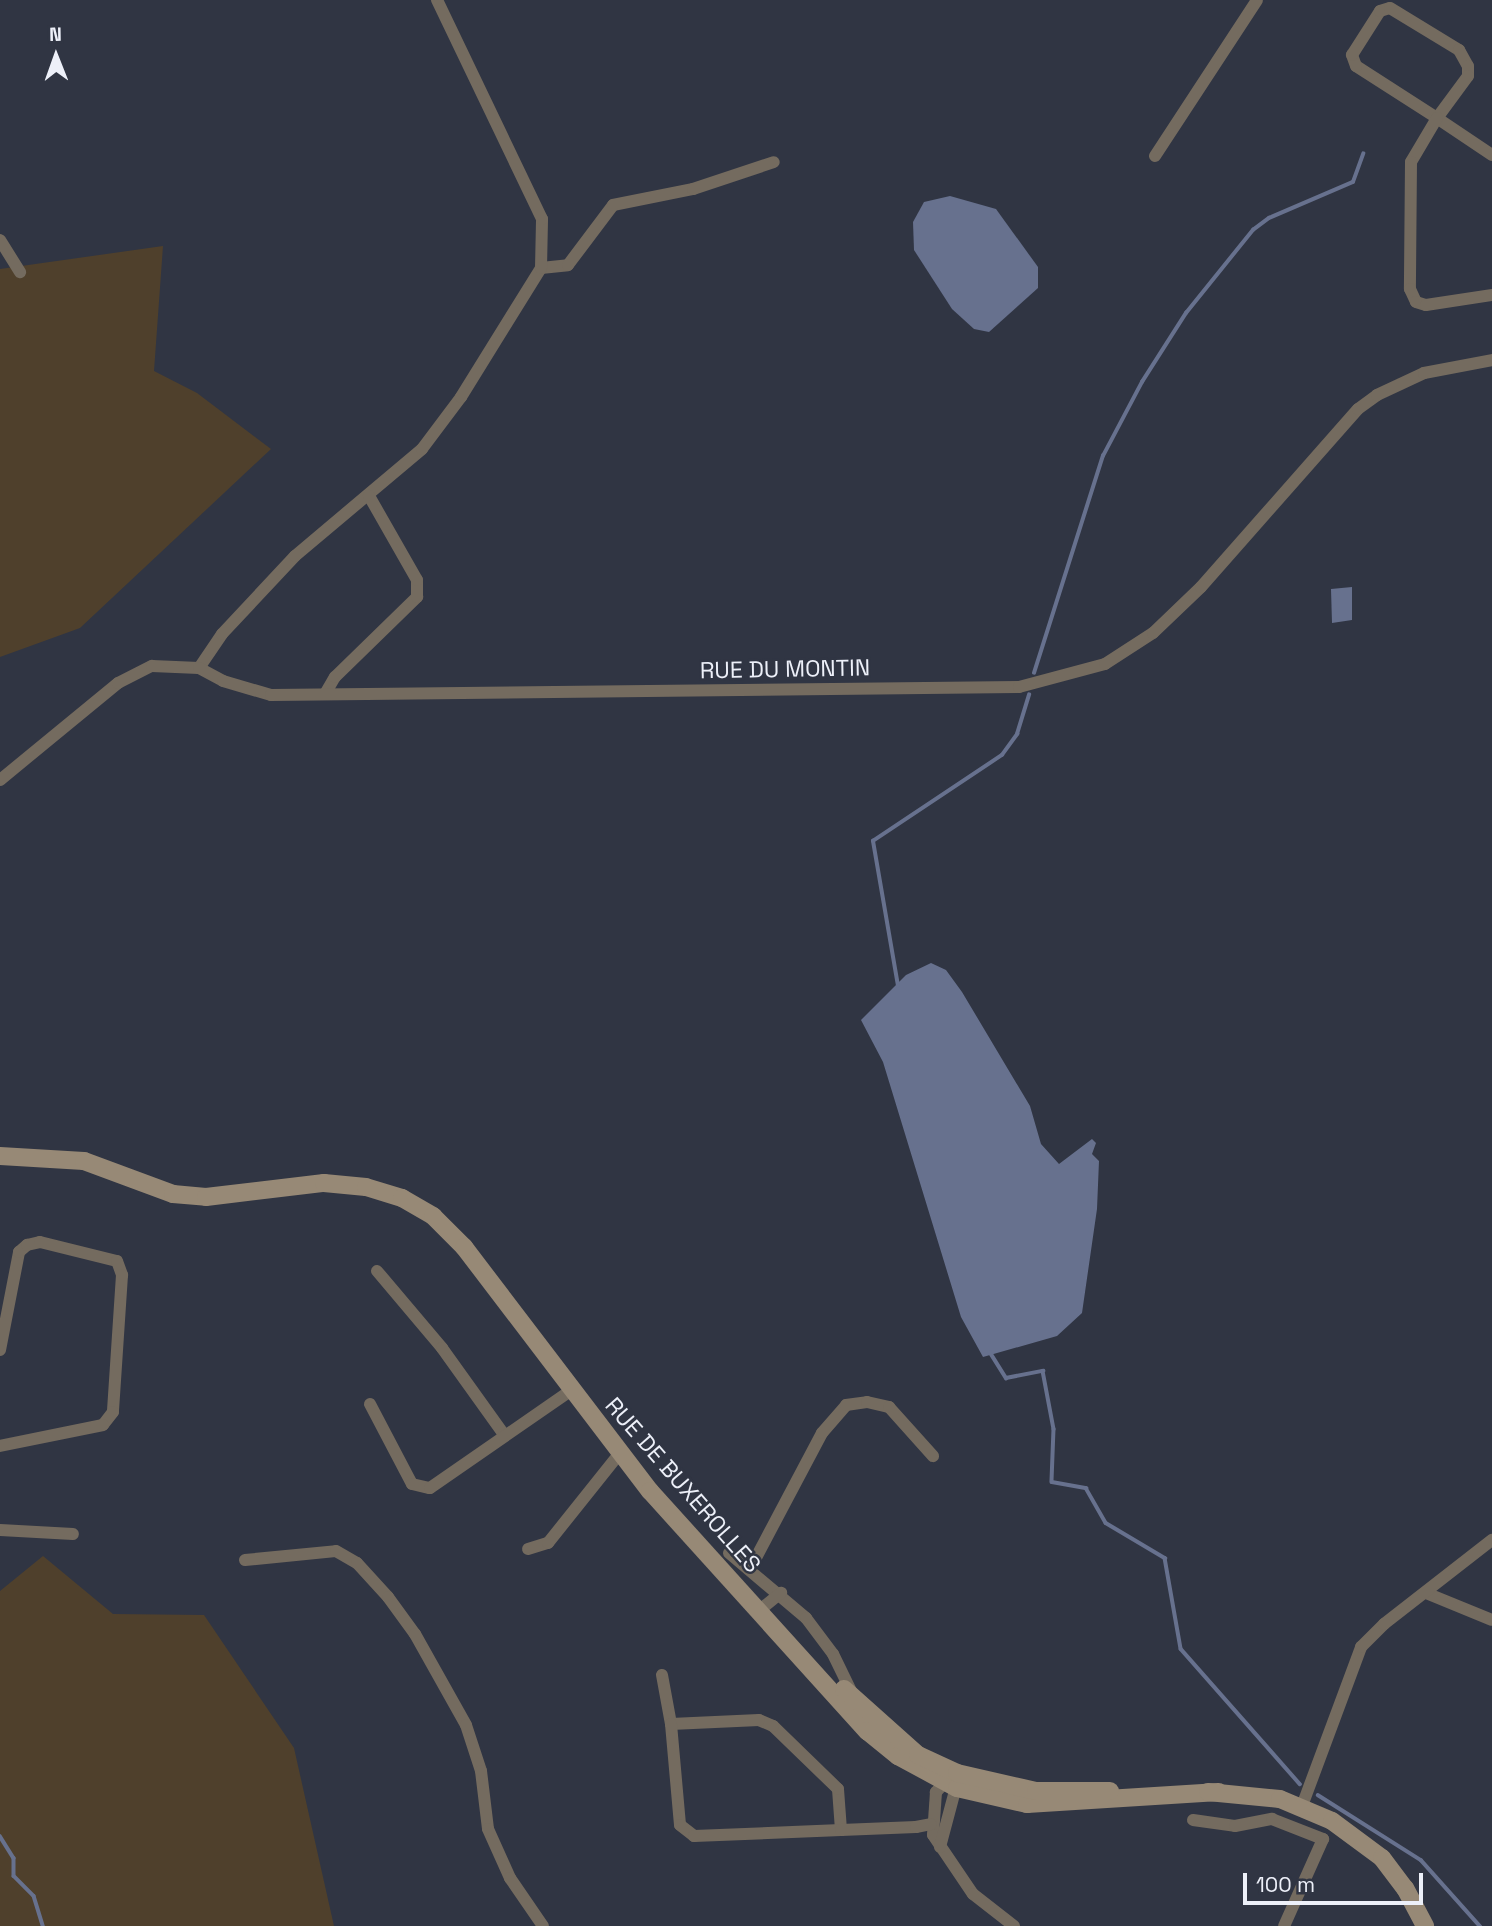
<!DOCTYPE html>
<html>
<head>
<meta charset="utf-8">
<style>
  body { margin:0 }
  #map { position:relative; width:1492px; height:1926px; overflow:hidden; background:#303543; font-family:"Space Grotesk",sans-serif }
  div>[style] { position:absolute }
  .green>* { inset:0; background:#4f402c }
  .water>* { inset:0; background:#67718e }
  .stream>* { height:3.5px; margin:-1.75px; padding:0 1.75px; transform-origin:1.75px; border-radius:1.75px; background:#67718e }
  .street>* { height:12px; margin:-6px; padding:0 6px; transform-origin:6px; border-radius:6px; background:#746b5f }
  .secondary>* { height:18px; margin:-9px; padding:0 9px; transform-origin:9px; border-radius:9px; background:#978976 }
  span { translate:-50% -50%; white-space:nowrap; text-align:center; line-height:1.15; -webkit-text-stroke:5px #303543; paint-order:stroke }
  .street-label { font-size:23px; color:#edf0f9 }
  .north { position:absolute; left:21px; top:21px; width:70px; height:70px; -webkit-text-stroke:5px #303543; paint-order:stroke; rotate:359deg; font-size:19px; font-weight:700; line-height:28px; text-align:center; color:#edf0f9 }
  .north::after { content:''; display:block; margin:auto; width:24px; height:32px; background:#edf0f9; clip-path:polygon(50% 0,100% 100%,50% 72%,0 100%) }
  .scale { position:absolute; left:1243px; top:1873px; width:180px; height:32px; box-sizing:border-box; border:4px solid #edf0f9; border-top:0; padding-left:9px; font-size:21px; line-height:24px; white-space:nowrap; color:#edf0f9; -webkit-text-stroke:5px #303543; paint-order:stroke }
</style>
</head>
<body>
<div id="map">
  <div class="green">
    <i style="clip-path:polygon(163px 246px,154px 371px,197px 393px,271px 449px,80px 628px,0 657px,0 269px)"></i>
    <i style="clip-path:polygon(43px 1556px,113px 1614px,204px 1615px,294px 1748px,334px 1926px,0 1926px,0 1591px)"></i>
  </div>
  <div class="water">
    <i style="clip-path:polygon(950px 196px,996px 209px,1038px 267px,1038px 288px,989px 332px,974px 329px,952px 309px,914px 250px,913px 222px,924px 202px)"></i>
    <i style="clip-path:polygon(1352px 587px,1352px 620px,1332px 623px,1331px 589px)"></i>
    <i style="clip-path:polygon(931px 963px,946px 970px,962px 992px,1030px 1106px,1041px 1144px,1059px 1164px,1092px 1139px,1096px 1143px,1092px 1154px,1099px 1161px,1097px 1209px,1082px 1313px,1057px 1336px,983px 1357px,961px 1317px,883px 1062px,861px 1020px,906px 975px)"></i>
  </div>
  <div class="stream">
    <i style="left:1034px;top:673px;width:228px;rotate:-72.4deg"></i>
    <i style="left:1103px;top:456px;width:84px;rotate:-62.2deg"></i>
    <i style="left:1142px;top:382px;width:82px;rotate:-57.5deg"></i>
    <i style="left:1186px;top:313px;width:107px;rotate:-51.1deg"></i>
    <i style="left:1253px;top:230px;width:20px;rotate:-37deg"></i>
    <i style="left:1269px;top:218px;width:91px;rotate:-23.2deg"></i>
    <i style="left:1353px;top:182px;width:30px;rotate:-70deg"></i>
    <i style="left:898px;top:986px;width:147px;rotate:-99.8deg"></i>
    <i style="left:873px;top:841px;width:155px;rotate:-33.7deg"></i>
    <i style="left:1002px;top:755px;width:26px;rotate:-54deg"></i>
    <i style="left:1017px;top:734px;width:41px;rotate:-72.9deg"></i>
    <i style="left:990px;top:1352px;width:31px;rotate:58deg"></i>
    <i style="left:1006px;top:1378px;width:38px;rotate:-11deg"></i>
    <i style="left:1043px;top:1371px;width:59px;rotate:79.3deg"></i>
    <i style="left:1054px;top:1429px;width:53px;rotate:92.2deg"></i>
    <i style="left:1052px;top:1482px;width:35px;rotate:10deg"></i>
    <i style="left:1086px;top:1488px;width:40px;rotate:60.3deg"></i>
    <i style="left:1106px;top:1523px;width:69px;rotate:30.7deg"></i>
    <i style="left:1165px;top:1558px;width:92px;rotate:80deg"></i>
    <i style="left:1181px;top:1649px;width:180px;rotate:48.6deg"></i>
    <i style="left:1318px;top:1795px;width:122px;rotate:32.3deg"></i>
    <i style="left:1421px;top:1860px;width:89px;rotate:48.2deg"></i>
    <i style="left:0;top:1836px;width:26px;rotate:58deg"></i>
    <i style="left:14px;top:1858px;width:18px;rotate:90deg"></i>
    <i style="left:14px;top:1876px;width:28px;rotate:45deg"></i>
    <i style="left:34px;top:1896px;width:31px;rotate:73deg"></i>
  </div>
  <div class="street">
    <i style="left:1492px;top:155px;width:66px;rotate:-146.1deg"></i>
    <i style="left:1437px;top:118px;width:96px;rotate:-147.3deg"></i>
    <i style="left:1356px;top:66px;width:12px;rotate:-110deg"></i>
    <i style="left:1352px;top:55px;width:52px;rotate:-57.5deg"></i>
    <i style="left:1380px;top:11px;width:10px;rotate:-17deg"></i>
    <i style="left:1390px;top:8px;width:81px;rotate:31.3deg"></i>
    <i style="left:1459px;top:50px;width:18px;rotate:61deg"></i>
    <i style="left:1468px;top:66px;width:10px;rotate:90deg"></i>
    <i style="left:1468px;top:76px;width:52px;rotate:126.4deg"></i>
    <i style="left:1437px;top:118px;width:51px;rotate:120.6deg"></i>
    <i style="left:1411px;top:162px;width:127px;rotate:90.5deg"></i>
    <i style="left:1410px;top:289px;width:14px;rotate:65deg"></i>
    <i style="left:1416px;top:302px;width:10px;rotate:17deg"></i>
    <i style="left:1426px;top:305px;width:67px;rotate:-8.6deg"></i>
    <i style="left:1155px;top:156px;width:186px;rotate:-56.8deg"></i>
    <i style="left:0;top:240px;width:38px;rotate:58deg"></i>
    <i style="left:541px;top:268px;width:27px;rotate:-6deg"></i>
    <i style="left:568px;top:265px;width:75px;rotate:-53.1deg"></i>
    <i style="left:613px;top:205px;width:82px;rotate:-11.3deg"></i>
    <i style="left:693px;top:189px;width:85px;rotate:-18.4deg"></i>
    <i style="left:199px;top:668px;width:41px;rotate:-55.9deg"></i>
    <i style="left:222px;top:634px;width:107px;rotate:-46.9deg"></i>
    <i style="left:295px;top:556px;width:166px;rotate:-40.1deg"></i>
    <i style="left:422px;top:449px;width:65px;rotate:-53.1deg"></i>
    <i style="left:461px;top:397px;width:152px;rotate:-58.2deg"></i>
    <i style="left:541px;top:268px;width:49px;rotate:-88.8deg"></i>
    <i style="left:542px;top:219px;width:243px;rotate:-115.6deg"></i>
    <i style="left:325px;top:694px;width:20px;rotate:-60deg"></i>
    <i style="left:335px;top:677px;width:115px;rotate:-44.3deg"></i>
    <i style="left:417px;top:597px;width:17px;rotate:-90deg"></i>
    <i style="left:417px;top:580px;width:97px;rotate:-119.7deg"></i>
    <i style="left:0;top:780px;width:153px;rotate:-39.4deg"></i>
    <i style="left:118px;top:683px;width:38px;rotate:-27deg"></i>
    <i style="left:152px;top:666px;width:47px;rotate:2.4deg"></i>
    <i style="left:199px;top:668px;width:27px;rotate:28deg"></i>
    <i style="left:223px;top:681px;width:50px;rotate:16.3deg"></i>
    <i style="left:271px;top:695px;width:748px;rotate:-0.61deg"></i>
    <i style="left:1019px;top:687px;width:89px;rotate:-15deg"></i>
    <i style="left:1105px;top:664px;width:57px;rotate:-32.9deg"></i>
    <i style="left:1153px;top:633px;width:66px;rotate:-43.8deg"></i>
    <i style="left:1201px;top:587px;width:237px;rotate:-48.6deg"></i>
    <i style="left:1358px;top:409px;width:24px;rotate:-36deg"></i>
    <i style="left:1377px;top:395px;width:52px;rotate:-25.1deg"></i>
    <i style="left:1424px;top:373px;width:69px;rotate:-10.8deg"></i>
    <i style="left:377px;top:1271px;width:101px;rotate:49.8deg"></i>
    <i style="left:442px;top:1348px;width:108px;rotate:54.4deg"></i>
    <i style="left:0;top:1350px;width:100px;rotate:-79deg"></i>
    <i style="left:19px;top:1252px;width:11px;rotate:-41deg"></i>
    <i style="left:27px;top:1245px;width:13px;rotate:-13deg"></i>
    <i style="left:40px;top:1242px;width:79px;rotate:13.9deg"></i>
    <i style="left:117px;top:1261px;width:15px;rotate:70deg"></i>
    <i style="left:122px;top:1275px;width:137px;rotate:93.8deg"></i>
    <i style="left:113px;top:1412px;width:16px;rotate:128deg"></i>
    <i style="left:103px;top:1425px;width:105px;rotate:168.5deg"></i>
    <i style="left:370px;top:1404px;width:90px;rotate:62.3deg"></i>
    <i style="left:412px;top:1484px;width:18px;rotate:13deg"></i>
    <i style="left:430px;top:1488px;width:170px;rotate:-34.7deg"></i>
    <i style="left:0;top:1530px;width:73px;rotate:3.1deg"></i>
    <i style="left:528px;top:1549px;width:21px;rotate:-17deg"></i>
    <i style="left:548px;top:1543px;width:114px;rotate:-51.4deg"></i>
    <i style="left:729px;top:1553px;width:101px;rotate:40.2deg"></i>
    <i style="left:806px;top:1618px;width:45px;rotate:53.1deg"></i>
    <i style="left:833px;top:1654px;width:46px;rotate:64deg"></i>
    <i style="left:245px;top:1560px;width:91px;rotate:-5.6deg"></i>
    <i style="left:336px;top:1551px;width:24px;rotate:30deg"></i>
    <i style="left:357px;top:1563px;width:46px;rotate:47.6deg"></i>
    <i style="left:388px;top:1597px;width:46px;rotate:53.9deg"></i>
    <i style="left:415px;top:1634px;width:104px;rotate:60.7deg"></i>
    <i style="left:466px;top:1725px;width:48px;rotate:71.9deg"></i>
    <i style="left:481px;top:1771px;width:58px;rotate:83.1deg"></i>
    <i style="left:488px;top:1829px;width:54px;rotate:65.8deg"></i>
    <i style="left:510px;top:1878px;width:58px;rotate:55.5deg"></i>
    <i style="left:750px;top:1569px;width:154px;rotate:-62.1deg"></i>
    <i style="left:822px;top:1433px;width:37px;rotate:-49deg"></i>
    <i style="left:846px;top:1405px;width:21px;rotate:-8deg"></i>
    <i style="left:867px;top:1402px;width:23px;rotate:13deg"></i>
    <i style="left:889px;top:1407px;width:66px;rotate:48.1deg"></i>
    <i style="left:1426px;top:1593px;width:71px;rotate:22.2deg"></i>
    <i style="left:761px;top:1609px;width:26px;rotate:-39deg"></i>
    <i style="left:662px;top:1675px;width:50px;rotate:79.6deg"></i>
    <i style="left:950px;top:1777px;width:21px;rotate:133deg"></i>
    <i style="left:936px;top:1792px;width:43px;rotate:94deg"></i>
    <i style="left:933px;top:1835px;width:71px;rotate:55.9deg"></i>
    <i style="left:973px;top:1894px;width:52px;rotate:38deg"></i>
    <i style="left:1302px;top:1806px;width:170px;rotate:-69.6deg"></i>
    <i style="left:1361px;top:1647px;width:33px;rotate:-45deg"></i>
    <i style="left:1384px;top:1624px;width:137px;rotate:-37.9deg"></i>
    <i style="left:1193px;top:1820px;width:42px;rotate:8.1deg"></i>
    <i style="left:1235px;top:1826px;width:38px;rotate:-11deg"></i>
    <i style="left:1272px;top:1819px;width:55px;rotate:21.4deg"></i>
    <i style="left:1323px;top:1839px;width:95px;rotate:114.1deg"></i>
    <i style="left:841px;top:1830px;width:41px;rotate:-94.2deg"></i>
    <i style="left:838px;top:1789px;width:91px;rotate:-135.9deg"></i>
    <i style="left:773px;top:1726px;width:15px;rotate:-157deg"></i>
    <i style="left:759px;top:1720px;width:88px;rotate:177.4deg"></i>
    <i style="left:671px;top:1724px;width:101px;rotate:84.9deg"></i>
    <i style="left:680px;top:1825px;width:18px;rotate:38deg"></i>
    <i style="left:694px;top:1836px;width:147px;rotate:-2.3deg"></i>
    <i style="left:841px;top:1830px;width:75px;rotate:-2.3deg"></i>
    <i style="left:916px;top:1827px;width:15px;rotate:-11deg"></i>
    <i style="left:940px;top:1847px;width:66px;rotate:-75.1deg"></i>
  </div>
  <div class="secondary">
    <i style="left:0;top:1156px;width:84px;rotate:3.4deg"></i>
    <i style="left:84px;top:1161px;width:95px;rotate:20.3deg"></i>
    <i style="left:173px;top:1194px;width:33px;rotate:5deg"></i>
    <i style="left:206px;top:1197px;width:119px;rotate:-6.8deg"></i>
    <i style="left:324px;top:1183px;width:42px;rotate:5.4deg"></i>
    <i style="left:366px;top:1187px;width:38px;rotate:17deg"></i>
    <i style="left:402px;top:1198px;width:36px;rotate:30deg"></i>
    <i style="left:433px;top:1216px;width:44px;rotate:45deg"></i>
    <i style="left:464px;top:1247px;width:307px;rotate:52.7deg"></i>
    <i style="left:650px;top:1491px;width:324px;rotate:47.9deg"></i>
    <i style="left:867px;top:1731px;width:40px;rotate:39deg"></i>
    <i style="left:898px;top:1756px;width:67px;rotate:28.5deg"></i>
    <i style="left:957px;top:1788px;width:72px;rotate:12.9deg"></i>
    <i style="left:1027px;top:1804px;width:192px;rotate:-3.6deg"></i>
    <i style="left:844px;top:1689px;width:99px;rotate:41.7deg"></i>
    <i style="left:918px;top:1755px;width:43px;rotate:24.8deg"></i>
    <i style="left:957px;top:1773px;width:81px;rotate:12.8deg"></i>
    <i style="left:1036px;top:1791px;width:74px"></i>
    <i style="left:1208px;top:1792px;width:72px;rotate:5.6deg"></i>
    <i style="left:1280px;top:1799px;width:56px;rotate:22.9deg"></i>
    <i style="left:1332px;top:1821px;width:62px;rotate:36.5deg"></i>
    <i style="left:1382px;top:1858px;width:38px;rotate:53deg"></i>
    <i style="left:1405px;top:1888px;width:43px;rotate:62.2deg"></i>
  </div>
  <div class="street-label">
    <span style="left:785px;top:669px;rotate:-1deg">RUE DU MONTIN</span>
    <span style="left:683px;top:1485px;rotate:49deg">RUE DE BUXEROLLES</span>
  </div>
  <div class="north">N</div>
  <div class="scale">100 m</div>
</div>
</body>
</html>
